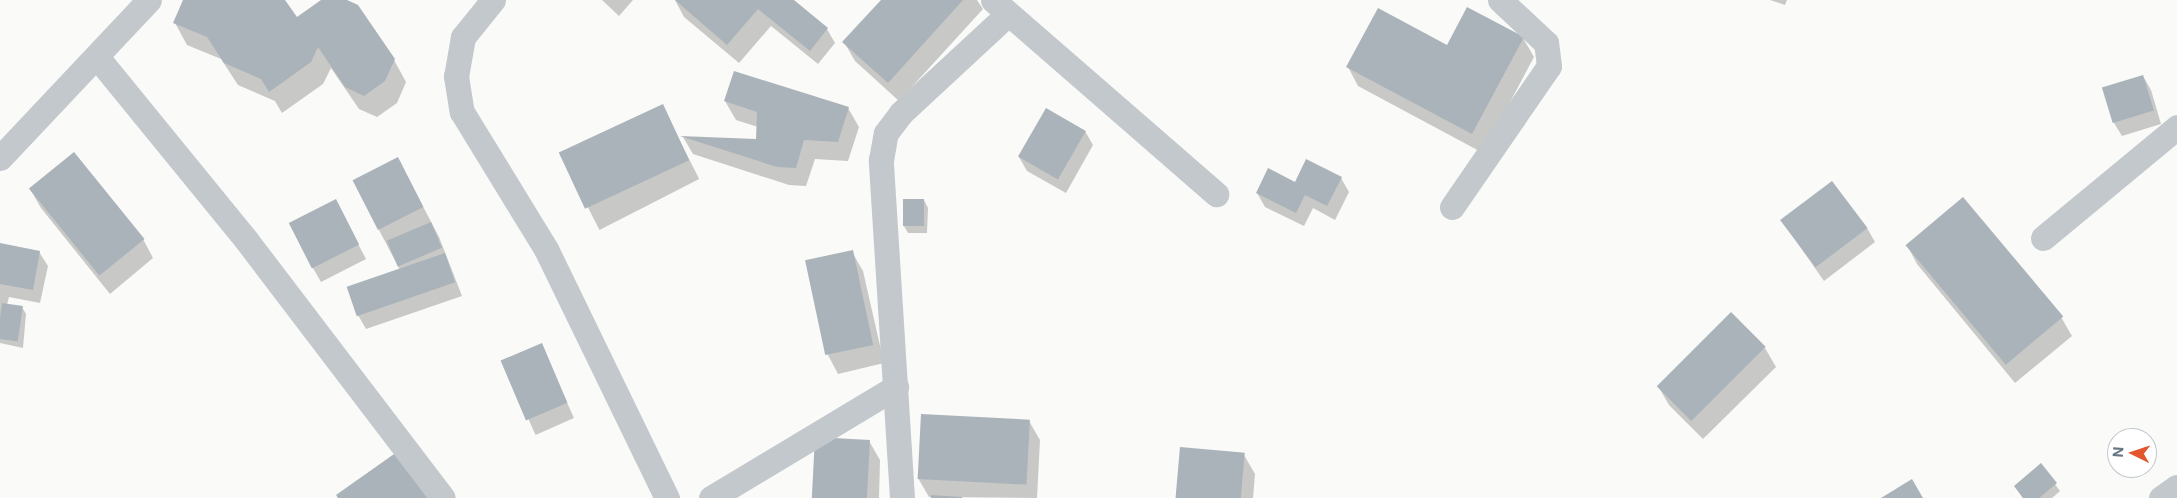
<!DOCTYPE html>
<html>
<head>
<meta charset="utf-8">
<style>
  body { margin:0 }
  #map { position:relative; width:2177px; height:498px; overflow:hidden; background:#fafaf8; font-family:Inter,sans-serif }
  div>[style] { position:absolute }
  .shadow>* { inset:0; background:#0003; transform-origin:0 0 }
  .building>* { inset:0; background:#aab3b9; transform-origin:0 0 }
  .minor>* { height:25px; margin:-12.5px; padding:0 12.5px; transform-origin:12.5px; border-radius:12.5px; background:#c3c8cc }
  span { translate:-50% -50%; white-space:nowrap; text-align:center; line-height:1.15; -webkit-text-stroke:5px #fff; paint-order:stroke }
  .north { position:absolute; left:2107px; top:428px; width:50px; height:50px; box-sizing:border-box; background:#fff; border:1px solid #c1c8cd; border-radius:50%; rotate:274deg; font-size:14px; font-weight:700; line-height:20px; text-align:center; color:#657683 }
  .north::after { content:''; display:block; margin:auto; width:18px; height:22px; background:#e4572e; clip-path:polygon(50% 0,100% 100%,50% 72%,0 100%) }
</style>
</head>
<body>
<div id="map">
  <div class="shadow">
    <i style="clip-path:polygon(185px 0,284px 0,296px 19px,323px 0,344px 0,394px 60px,406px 82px,397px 103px,377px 117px,359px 109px,331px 68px,323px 84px,282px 113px,275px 101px,238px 85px,221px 59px,187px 45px,175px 23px)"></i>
    <i style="clip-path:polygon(602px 0,633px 0,619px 16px)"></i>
    <i style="clip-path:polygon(675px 0,792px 0,827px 29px,835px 43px,818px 64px,771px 26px,739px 63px,684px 17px)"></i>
    <i style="clip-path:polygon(882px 0,977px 0,983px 9px,899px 101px,855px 61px,844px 42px)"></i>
    <i style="clip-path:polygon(1770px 0,1787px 0,1785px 5px)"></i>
    <i style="clip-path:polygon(1523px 38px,1534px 57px,1483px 153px,1358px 86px,1348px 67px,1447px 47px)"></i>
    <i style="clip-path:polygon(2143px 76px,2151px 90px,2161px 124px,2122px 136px,2114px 123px)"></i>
    <i style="clip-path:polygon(725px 101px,848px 108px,859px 127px,848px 161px,815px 159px,806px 186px,789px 185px,693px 154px,683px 137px,757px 140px,758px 127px,736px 120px)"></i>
    <i style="left:662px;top:106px;width:82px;height:112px;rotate:63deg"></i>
    <i style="clip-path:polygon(1085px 131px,1093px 145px,1066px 193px,1027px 171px,1019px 157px)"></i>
    <i style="clip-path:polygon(405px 172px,439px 237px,462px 296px,366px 329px,358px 315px,400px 270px,379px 230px)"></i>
    <i style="clip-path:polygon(1341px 178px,1349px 192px,1335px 220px,1313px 208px,1304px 226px,1265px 207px,1257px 193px,1295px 183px)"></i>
    <i style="clip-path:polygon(30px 189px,143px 239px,153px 258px,110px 294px,41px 208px)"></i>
    <i style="clip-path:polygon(924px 200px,928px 208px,927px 233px,908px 233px,904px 226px)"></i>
    <i style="clip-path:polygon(343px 215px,366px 259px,321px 282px,313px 268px)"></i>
    <i style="clip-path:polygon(1782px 221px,1867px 228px,1875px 242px,1824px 281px)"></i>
    <i style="clip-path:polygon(1907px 245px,2061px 317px,2072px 336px,2015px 383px,1917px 264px)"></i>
    <i style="clip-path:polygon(0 251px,39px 252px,48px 266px,40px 303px,9px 297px,7px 305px,22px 307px,26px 314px,23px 348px,0 343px)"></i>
    <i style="clip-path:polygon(852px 252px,863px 271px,884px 363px,838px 374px,828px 355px)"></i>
    <i style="left:541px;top:344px;width:81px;height:42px;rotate:66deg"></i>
    <i style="clip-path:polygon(1765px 348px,1776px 367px,1703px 439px,1669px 405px,1658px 386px)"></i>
    <i style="clip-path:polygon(1029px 421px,1040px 440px,1037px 498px,929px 497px,918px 478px)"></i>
    <i style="clip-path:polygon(869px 441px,880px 460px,879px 498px,814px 498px)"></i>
    <i style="clip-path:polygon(1244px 455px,1255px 474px,1253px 498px,1176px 498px)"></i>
    <i style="clip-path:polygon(2041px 465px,2060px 491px,2052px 498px,2023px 498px,2015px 486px)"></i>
  </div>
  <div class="building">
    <i style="clip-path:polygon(183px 0,285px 0,297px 17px,321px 0,347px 0,358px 5px,395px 59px,385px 81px,364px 96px,345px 87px,318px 47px,311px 62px,269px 92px,261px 79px,224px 63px,207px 37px,173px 23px)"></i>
    <i style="clip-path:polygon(675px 0,794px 0,828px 28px,810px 51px,758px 9px,727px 45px)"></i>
    <i style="clip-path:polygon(881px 0,963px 0,888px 83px,842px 42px)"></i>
    <i style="clip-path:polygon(1467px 7px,1524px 37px,1472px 134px,1346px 67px,1378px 8px,1447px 45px)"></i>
    <i style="clip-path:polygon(734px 71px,849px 107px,838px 142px,804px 140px,796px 168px,777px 167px,680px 136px,756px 139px,757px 112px,724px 101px)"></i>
    <i style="left:2143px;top:75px;width:37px;height:43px;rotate:73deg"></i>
    <i style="left:663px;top:104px;width:62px;height:115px;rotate:65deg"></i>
    <i style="left:1046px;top:108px;width:46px;height:56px;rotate:30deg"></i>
    <i style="left:74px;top:152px;width:112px;height:58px;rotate:51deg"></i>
    <i style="left:398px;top:157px;width:56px;height:51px;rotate:63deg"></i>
    <i style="clip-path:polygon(1306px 159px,1342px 177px,1327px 206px,1305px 195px,1296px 213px,1256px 193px,1268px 168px,1295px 182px)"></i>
    <i style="left:1832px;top:181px;width:59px;height:65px;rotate:53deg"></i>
    <i style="left:1963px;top:197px;width:156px;height:75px;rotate:50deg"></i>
    <i style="left:336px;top:199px;width:51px;height:53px;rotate:63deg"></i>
    <i style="left:903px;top:199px;width:21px;height:27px"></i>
    <i style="left:431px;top:222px;width:28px;height:48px;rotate:67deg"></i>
    <i style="clip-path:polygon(0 243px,40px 251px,33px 290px,0 284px)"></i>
    <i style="left:853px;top:250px;width:97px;height:49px;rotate:78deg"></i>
    <i style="left:445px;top:253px;width:31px;height:104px;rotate:71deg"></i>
    <i style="left:2px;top:303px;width:21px;height:36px;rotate:8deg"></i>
    <i style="left:1731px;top:312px;width:49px;height:105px;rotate:45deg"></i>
    <i style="left:542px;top:343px;width:65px;height:45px;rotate:67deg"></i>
    <i style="left:921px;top:414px;width:109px;height:65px;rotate:3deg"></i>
    <i style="left:815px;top:437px;width:55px;height:61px;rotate:3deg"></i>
    <i style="clip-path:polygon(404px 447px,431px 498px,338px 498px,336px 495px)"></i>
    <i style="left:1180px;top:447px;width:65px;height:51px;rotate:5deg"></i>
    <i style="clip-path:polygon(2041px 463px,2057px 483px,2039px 498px,2023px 498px,2014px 486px)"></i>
    <i style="clip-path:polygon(1912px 479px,1923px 498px,1881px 498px)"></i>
    <i style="clip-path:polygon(931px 495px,962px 497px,962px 498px,931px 498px)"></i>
  </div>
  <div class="minor">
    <i style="left:493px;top:0;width:48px;rotate:129deg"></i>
    <i style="left:463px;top:37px;width:40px;rotate:100deg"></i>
    <i style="left:456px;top:76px;width:36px;rotate:81deg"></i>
    <i style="left:462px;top:112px;width:161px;rotate:58.5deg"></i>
    <i style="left:546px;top:249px;width:277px;rotate:64.1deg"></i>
    <i style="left:993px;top:0;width:296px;rotate:41deg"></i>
    <i style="left:97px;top:57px;width:237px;rotate:50.8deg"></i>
    <i style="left:247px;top:241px;width:323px;rotate:52.7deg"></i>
    <i style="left:0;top:158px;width:217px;rotate:-46.7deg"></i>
    <i style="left:1452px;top:207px;width:171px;rotate:-55.5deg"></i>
    <i style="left:1549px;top:66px;width:23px;rotate:-97deg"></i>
    <i style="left:1546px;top:43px;width:63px;rotate:-136.9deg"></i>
    <i style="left:2043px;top:238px;width:174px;rotate:-39.6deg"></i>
    <i style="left:711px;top:498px;width:216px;rotate:-31deg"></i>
    <i style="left:902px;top:498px;width:339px;rotate:-93.6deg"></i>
    <i style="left:881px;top:160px;width:27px;rotate:-80deg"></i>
    <i style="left:886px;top:133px;width:25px;rotate:-53deg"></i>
    <i style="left:901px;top:113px;width:144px;rotate:-42.8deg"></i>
    <i style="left:2161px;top:498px;width:19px;rotate:-35deg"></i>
  </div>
  <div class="north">N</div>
</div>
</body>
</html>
